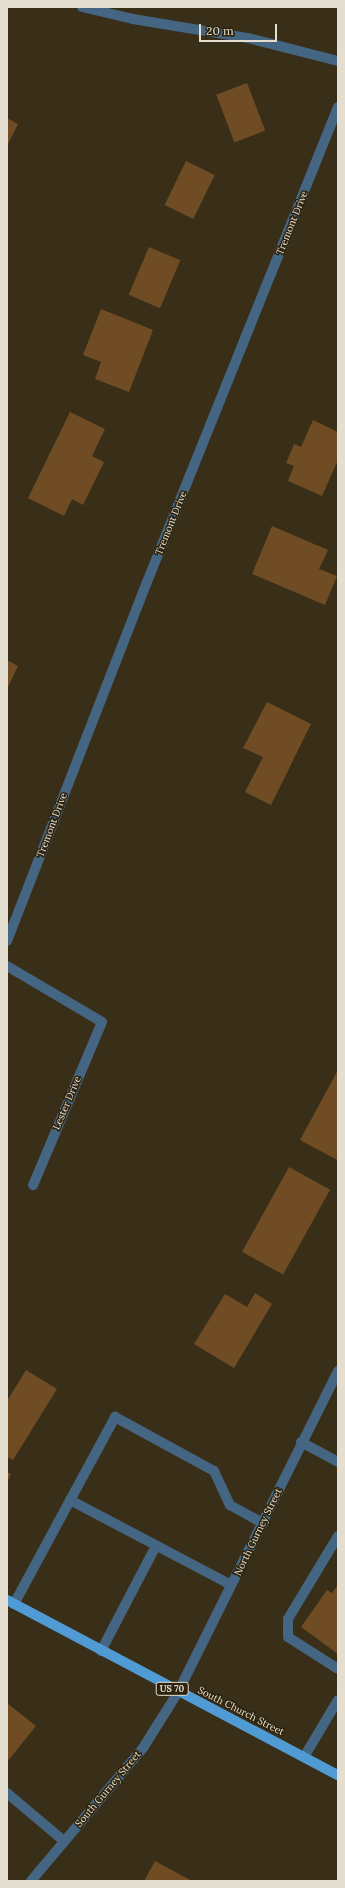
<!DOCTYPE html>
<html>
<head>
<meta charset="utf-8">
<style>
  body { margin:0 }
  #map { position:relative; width:345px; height:1888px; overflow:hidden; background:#392e18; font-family:Lora,serif }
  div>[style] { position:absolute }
  .building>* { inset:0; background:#6f4c23; transform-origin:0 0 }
  .service>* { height:10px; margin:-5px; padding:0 5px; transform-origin:5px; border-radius:5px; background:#446683 }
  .minor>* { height:10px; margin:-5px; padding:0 5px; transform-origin:5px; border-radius:5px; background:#446683 }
  .primary>* { height:10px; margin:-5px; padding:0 5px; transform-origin:5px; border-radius:5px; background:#519bd5 }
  span { translate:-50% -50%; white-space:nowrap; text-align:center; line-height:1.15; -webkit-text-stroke:3px #2e240e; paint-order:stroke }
  .shield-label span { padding:1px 3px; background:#2e240e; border:1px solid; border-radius:3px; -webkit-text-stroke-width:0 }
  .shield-label { font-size:9px; color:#e4ded1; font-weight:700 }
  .street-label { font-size:10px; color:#e4ded1 }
  .frame { position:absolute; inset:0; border:8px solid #e4ded1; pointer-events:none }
  .scale { position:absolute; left:199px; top:24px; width:78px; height:18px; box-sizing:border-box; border:2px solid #e4ded1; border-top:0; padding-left:5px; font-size:12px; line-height:14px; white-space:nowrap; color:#e4ded1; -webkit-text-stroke:3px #2e240e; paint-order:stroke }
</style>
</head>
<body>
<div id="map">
  <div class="building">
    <i style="left:247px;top:83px;width:51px;height:33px;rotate:69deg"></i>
    <i style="clip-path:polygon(7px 118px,18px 124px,7px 146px)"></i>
    <i style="left:186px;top:161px;width:32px;height:49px;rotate:26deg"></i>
    <i style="left:149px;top:247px;width:34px;height:52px;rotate:23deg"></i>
    <i style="clip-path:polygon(101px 309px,153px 330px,129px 392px,95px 379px,101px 362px,83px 355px)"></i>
    <i style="clip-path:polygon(70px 412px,105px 429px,92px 456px,104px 462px,83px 505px,72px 499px,64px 516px,28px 498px)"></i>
    <i style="clip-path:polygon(313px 420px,338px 432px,338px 460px,322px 496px,288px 481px,294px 466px,286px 463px,294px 444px,301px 447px)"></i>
    <i style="clip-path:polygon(272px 526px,328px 550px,319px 569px,337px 576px,325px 605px,252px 574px)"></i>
    <i style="clip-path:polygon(7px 660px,18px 666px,7px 689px)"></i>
    <i style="clip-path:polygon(267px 702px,311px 724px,271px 805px,245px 792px,263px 757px,243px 748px)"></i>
    <i style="clip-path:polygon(338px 1070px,338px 1158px,337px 1160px,300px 1140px)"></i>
    <i style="left:289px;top:1167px;width:47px;height:97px;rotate:29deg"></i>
    <i style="clip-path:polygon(255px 1293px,272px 1304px,234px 1368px,194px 1344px,225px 1294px,247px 1307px)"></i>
    <i style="clip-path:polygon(26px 1370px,57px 1389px,13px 1460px,7px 1457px,7px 1401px)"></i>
    <i style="clip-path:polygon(7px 1472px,11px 1474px,7px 1482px)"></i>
    <i style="clip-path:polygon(338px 1585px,338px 1654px,301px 1627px,327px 1590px,332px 1593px)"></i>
    <i style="clip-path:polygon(7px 1703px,36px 1726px,7px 1762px)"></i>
    <i style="clip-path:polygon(155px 1861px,192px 1881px,144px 1881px)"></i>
  </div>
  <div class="service">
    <i style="left:301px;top:1442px;width:42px;rotate:28.4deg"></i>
    <i style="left:70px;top:1500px;width:182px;rotate:27.8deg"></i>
    <i style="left:338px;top:1536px;width:97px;rotate:121.1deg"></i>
    <i style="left:288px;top:1619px;width:18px;rotate:90deg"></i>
    <i style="left:288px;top:1637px;width:59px;rotate:32.6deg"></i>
    <i style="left:14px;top:1604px;width:213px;rotate:-61.6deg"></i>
    <i style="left:115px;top:1417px;width:113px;rotate:28.6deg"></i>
    <i style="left:214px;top:1471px;width:38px;rotate:65deg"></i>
    <i style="left:230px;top:1505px;width:38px;rotate:29deg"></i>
    <i style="left:101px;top:1651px;width:119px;rotate:-62.4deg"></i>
    <i style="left:304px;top:1757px;width:66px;rotate:-59.2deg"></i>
    <i style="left:7px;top:1793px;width:75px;rotate:40.1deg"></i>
  </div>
  <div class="minor">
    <i style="left:82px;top:7px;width:52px;rotate:13.2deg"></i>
    <i style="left:133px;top:19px;width:117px;rotate:9.4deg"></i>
    <i style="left:248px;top:38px;width:93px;rotate:14.3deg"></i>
    <i style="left:7px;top:941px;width:385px;rotate:-68.7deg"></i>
    <i style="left:147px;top:582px;width:512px;rotate:-68.09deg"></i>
    <i style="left:7px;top:966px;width:110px;rotate:30.5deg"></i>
    <i style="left:102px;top:1022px;width:177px;rotate:112.9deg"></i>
    <i style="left:31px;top:1881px;width:174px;rotate:-49.9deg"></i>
    <i style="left:143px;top:1748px;width:66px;rotate:-58deg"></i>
    <i style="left:178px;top:1692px;width:359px;rotate:-63.5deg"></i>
  </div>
  <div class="primary">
    <i style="left:7px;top:1600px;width:374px;rotate:27.9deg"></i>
  </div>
  <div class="shield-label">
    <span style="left:172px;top:1689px">US 70</span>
  </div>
  <div class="street-label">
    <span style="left:292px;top:223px;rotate:-68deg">Tremont Drive</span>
    <span style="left:171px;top:523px;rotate:-68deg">Tremont Drive</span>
    <span style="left:52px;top:825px;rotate:-69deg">Tremont Drive</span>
    <span style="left:67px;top:1103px;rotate:-67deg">Lester Drive</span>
    <span style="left:258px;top:1532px;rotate:-64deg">North Gurney Street</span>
    <span style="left:241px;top:1711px;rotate:27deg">South Church Street</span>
    <span style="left:108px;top:1789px;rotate:-50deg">South Gurney Street</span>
  </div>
  <div class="frame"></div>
  <div class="scale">20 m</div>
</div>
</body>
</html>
